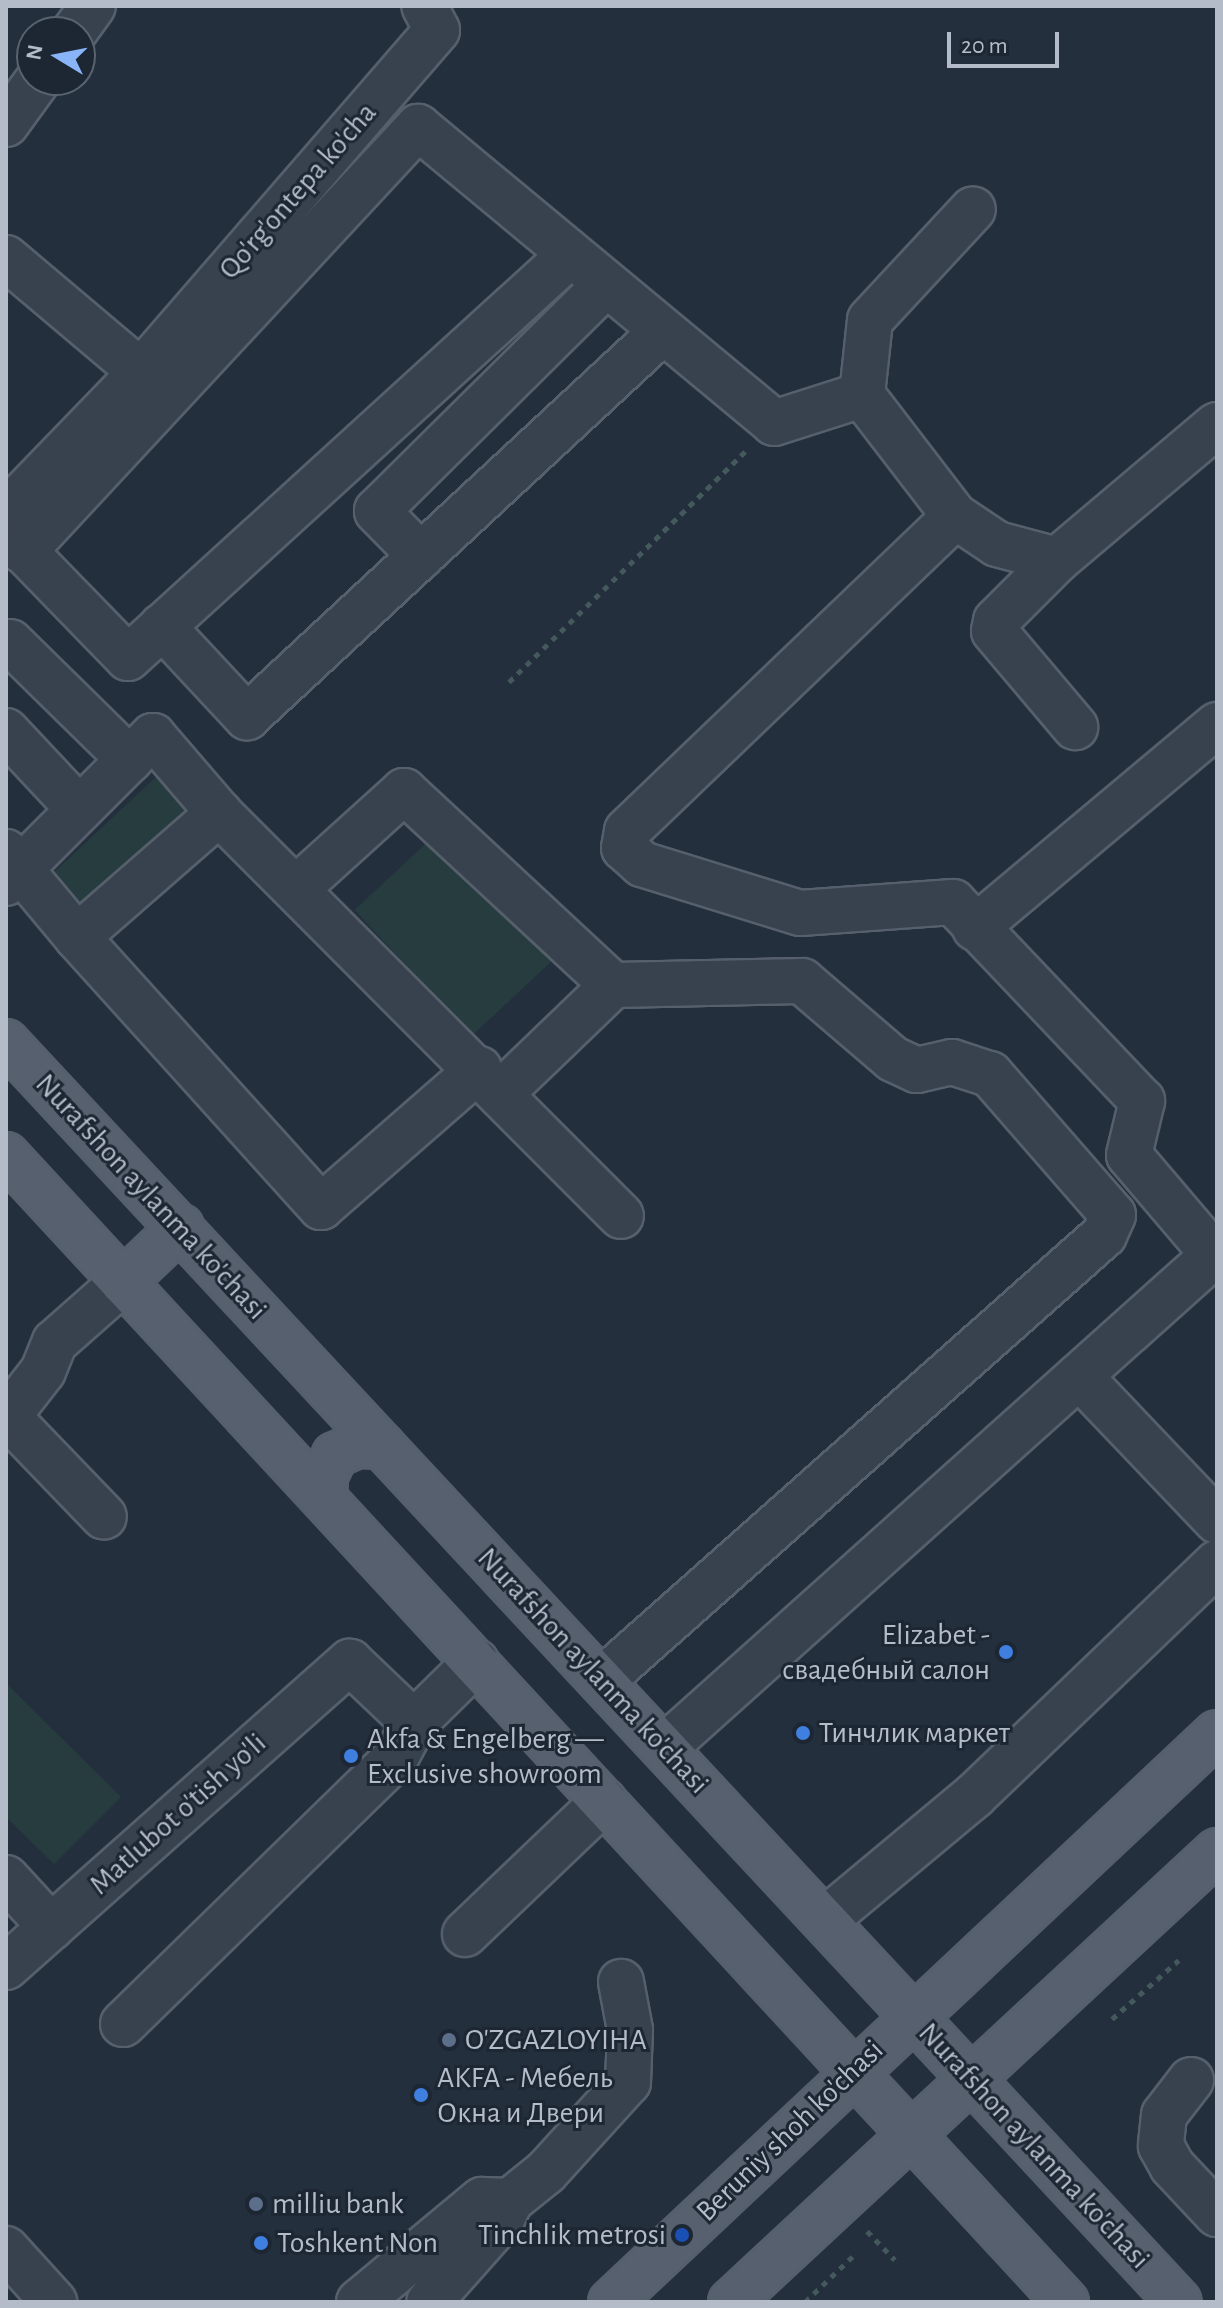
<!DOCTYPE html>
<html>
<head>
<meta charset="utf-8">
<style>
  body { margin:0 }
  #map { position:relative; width:1223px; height:2308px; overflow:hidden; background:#242f3e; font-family:"Alegreya Sans",sans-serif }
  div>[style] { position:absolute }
  .green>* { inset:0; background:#263c3f; transform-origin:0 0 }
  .path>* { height:5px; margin-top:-2.5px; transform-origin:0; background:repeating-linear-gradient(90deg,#44595c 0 6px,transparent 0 12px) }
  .roads { filter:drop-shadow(2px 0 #565f6c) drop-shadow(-2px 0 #565f6c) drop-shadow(0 2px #565f6c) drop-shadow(0 -2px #565f6c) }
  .minor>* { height:44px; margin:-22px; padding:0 22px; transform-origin:22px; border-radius:22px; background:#38414e }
  .major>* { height:44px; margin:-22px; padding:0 22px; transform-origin:22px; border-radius:22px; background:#56606e }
  .dots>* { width:22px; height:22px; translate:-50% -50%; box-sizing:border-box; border:4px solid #1d2633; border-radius:50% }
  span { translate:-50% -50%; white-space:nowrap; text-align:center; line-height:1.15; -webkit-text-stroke:6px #1d2633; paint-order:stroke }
  .street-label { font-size:30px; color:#b4bcc9 }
  .poi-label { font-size:30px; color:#b4bcc9 }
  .right { translate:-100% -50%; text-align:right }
  .left { translate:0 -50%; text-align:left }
  .frame { position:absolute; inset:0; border:8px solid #b4bcc9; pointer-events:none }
  .north { position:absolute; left:16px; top:16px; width:80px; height:80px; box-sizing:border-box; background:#1d2633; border:2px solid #59626f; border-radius:50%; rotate:280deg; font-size:22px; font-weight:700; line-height:32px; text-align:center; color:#b4bcc9 }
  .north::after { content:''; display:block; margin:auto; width:28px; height:36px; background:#8ab4f8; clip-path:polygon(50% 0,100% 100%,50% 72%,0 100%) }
  .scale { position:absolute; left:947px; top:32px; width:112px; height:36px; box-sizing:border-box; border:4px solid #b4bcc9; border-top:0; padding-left:10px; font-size:24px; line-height:28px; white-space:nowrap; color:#b4bcc9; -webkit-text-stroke:6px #1d2633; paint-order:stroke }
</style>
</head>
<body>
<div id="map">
  <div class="green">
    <i style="clip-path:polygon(158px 775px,192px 811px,87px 904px,74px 900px,50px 876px)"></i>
    <i style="left:435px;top:835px;width:172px;height:110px;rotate:47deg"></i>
    <i style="clip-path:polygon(6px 1683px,121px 1797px,54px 1864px,6px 1817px)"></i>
  </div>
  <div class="path">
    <i style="left:509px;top:682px;width:330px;rotate:-44.3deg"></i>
    <i style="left:1112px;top:2019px;width:89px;rotate:-41.4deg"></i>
    <i style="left:867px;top:2231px;width:40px;rotate:46deg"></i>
    <i style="left:805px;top:2302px;width:68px;rotate:-43.8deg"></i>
  </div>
  <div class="roads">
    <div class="minor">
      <i style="left:74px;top:32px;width:32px;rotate:-54deg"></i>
      <i style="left:6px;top:124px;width:54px;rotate:-54deg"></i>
      <i style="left:6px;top:258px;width:177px;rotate:40.2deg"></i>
      <i style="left:862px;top:395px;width:75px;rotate:-83.9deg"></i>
      <i style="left:870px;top:320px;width:151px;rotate:-47.1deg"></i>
      <i style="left:6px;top:512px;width:194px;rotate:-46deg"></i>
      <i style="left:141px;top:372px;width:452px;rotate:-49.1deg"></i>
      <i style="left:437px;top:30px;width:27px;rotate:-118deg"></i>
      <i style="left:6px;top:543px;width:20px;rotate:24deg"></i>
      <i style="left:24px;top:551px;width:149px;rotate:45.8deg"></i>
      <i style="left:128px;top:658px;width:597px;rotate:-42.35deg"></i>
      <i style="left:24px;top:551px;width:579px;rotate:-47.1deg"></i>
      <i style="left:418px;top:127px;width:463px;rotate:39.7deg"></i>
      <i style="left:774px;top:423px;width:92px;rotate:-17.7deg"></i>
      <i style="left:862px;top:395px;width:153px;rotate:52.5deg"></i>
      <i style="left:955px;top:516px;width:50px;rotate:33.7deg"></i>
      <i style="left:997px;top:544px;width:62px;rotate:14.9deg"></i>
      <i style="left:1057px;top:560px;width:209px;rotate:-40.2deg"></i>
      <i style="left:421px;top:556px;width:63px;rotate:-134.4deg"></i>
      <i style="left:377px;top:511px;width:321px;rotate:-44.7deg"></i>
      <i style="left:1057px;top:560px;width:86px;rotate:135deg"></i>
      <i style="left:996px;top:621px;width:10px;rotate:101deg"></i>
      <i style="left:994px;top:631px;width:126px;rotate:49.8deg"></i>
      <i style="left:162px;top:626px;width:125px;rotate:47deg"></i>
      <i style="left:247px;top:717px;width:566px;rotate:-42.85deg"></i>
      <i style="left:10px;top:642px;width:168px;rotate:44.5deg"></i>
      <i style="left:6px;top:731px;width:107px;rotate:46.9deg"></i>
      <i style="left:6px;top:852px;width:111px;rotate:50.1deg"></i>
      <i style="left:77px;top:937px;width:189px;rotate:-41.1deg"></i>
      <i style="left:6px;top:883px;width:208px;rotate:-45deg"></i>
      <i style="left:153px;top:736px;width:101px;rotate:49.4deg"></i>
      <i style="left:219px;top:813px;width:569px;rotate:45.07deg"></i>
      <i style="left:296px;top:889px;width:146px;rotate:-42.2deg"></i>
      <i style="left:404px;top:791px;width:285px;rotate:42.9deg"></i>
      <i style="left:975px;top:928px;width:316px;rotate:-40deg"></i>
      <i style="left:77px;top:937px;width:364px;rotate:47.9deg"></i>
      <i style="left:321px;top:1207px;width:210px;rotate:-41.1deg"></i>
      <i style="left:502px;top:1092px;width:154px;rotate:-43.9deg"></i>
      <i style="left:613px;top:985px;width:189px;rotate:-1.2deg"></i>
      <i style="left:802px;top:981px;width:120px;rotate:40.6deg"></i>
      <i style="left:893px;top:1059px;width:26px;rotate:25deg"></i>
      <i style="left:917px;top:1070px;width:36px;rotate:-13deg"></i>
      <i style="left:952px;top:1062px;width:40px;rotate:18deg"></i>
      <i style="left:990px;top:1074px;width:187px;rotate:48.9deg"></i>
      <i style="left:1113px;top:1215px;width:22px;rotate:114deg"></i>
      <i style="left:1104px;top:1235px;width:671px;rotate:138.44deg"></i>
      <i style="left:1079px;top:1376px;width:200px;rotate:46.4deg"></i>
      <i style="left:6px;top:1415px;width:141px;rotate:46.1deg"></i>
      <i style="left:8px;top:1416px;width:57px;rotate:-52.1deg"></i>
      <i style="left:43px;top:1371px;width:31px;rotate:-68deg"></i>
      <i style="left:55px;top:1342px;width:91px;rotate:-41.4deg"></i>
      <i style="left:665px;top:1747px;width:737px;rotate:-41.87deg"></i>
      <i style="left:1214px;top:1255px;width:131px;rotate:-130.4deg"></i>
      <i style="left:1129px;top:1155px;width:56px;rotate:-76.5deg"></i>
      <i style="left:1142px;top:1101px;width:274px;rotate:-133.5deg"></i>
      <i style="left:953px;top:902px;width:153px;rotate:175.9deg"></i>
      <i style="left:800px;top:913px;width:165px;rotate:-162.8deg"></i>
      <i style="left:642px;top:864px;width:24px;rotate:-138deg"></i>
      <i style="left:624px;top:848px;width:17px;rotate:-80deg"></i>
      <i style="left:627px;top:831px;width:455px;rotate:-43.8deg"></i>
      <i style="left:6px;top:1878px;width:67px;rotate:47.4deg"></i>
      <i style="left:825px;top:1920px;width:194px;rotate:-39.8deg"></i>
      <i style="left:974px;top:1796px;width:337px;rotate:-43.8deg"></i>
      <i style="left:465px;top:1934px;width:192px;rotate:-43.7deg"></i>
      <i style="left:6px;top:1967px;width:460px;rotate:-41.6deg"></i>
      <i style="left:350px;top:1662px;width:88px;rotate:43.6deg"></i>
      <i style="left:123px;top:2024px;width:380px;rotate:-44.3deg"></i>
      <i style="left:395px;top:1759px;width:41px;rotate:-62.2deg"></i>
      <i style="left:414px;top:1723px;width:87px;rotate:-44.5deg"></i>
      <i style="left:1191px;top:2080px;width:44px;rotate:127.6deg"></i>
      <i style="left:1164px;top:2115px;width:31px;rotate:96deg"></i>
      <i style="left:1161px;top:2146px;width:23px;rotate:61deg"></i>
      <i style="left:1172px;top:2166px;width:66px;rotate:46.8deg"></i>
      <i style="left:510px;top:2201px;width:46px;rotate:-38.9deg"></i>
      <i style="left:546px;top:2172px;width:122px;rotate:-47.7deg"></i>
      <i style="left:628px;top:2082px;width:52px;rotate:-87.8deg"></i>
      <i style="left:630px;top:2030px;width:49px;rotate:-100.6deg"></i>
      <i style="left:6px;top:2249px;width:72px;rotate:47.8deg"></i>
      <i style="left:359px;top:2302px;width:160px;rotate:-39.7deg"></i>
      <i style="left:482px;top:2200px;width:28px;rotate:2deg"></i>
      <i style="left:510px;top:2201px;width:22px;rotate:114deg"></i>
      <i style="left:501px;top:2221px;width:108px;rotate:131.6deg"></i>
    </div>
    <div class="major">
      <i style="left:6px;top:1042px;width:1721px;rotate:47.05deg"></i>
      <i style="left:6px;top:1155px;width:1562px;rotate:47.26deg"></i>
      <i style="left:123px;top:1282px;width:80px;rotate:-43.5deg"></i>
      <i style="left:324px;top:1498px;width:22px;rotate:-87deg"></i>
      <i style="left:325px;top:1476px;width:23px;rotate:-65deg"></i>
      <i style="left:335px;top:1455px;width:24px;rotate:-24deg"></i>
      <i style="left:357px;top:1445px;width:25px;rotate:2deg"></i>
      <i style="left:611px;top:2302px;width:831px;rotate:-43.2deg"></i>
      <i style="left:731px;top:2302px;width:663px;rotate:-42.86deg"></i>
    </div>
  </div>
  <div class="dots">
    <i style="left:1006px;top:1652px;background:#3f7fe0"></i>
    <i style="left:803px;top:1733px;background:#3f7fe0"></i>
    <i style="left:351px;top:1756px;background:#3f7fe0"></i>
    <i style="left:449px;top:2040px;background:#5c6f8a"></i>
    <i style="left:421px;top:2095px;background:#3f7fe0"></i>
    <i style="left:256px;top:2204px;background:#5c6f8a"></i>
    <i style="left:682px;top:2235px;background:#1a4fb4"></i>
    <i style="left:261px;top:2243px;background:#3f7fe0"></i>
  </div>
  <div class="street-label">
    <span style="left:298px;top:191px;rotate:-49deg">Qo'rg'ontepa ko'cha</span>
    <span style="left:151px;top:1197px;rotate:47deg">Nurafshon aylanma ko'chasi</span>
    <span style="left:593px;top:1671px;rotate:47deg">Nurafshon aylanma ko'chasi</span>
    <span style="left:178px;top:1814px;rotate:-42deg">Matlubot o'tish yo'li</span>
    <span style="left:790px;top:2131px;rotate:-44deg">Beruniy shoh ko'chasi</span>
    <span style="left:1034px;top:2146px;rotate:47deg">Nurafshon aylanma ko'chasi</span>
  </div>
  <div class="poi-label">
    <span class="right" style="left:990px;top:1652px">Elizabet -<br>свадебный салон</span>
    <span class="left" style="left:819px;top:1733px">Тинчлик маркет</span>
    <span class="left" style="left:367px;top:1756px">Akfa &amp; Engelberg —<br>Exclusive showroom</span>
    <span class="left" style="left:465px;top:2040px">O'ZGAZLOYIHA</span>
    <span class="left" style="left:437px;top:2095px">AKFA - Мебель<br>Окна и Двери</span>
    <span class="left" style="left:272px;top:2204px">milliu bank</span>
    <span class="right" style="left:666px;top:2235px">Tinchlik metrosi</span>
    <span class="left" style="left:277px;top:2243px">Toshkent Non</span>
  </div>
  <div class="frame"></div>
  <div class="north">N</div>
  <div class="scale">20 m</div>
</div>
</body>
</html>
